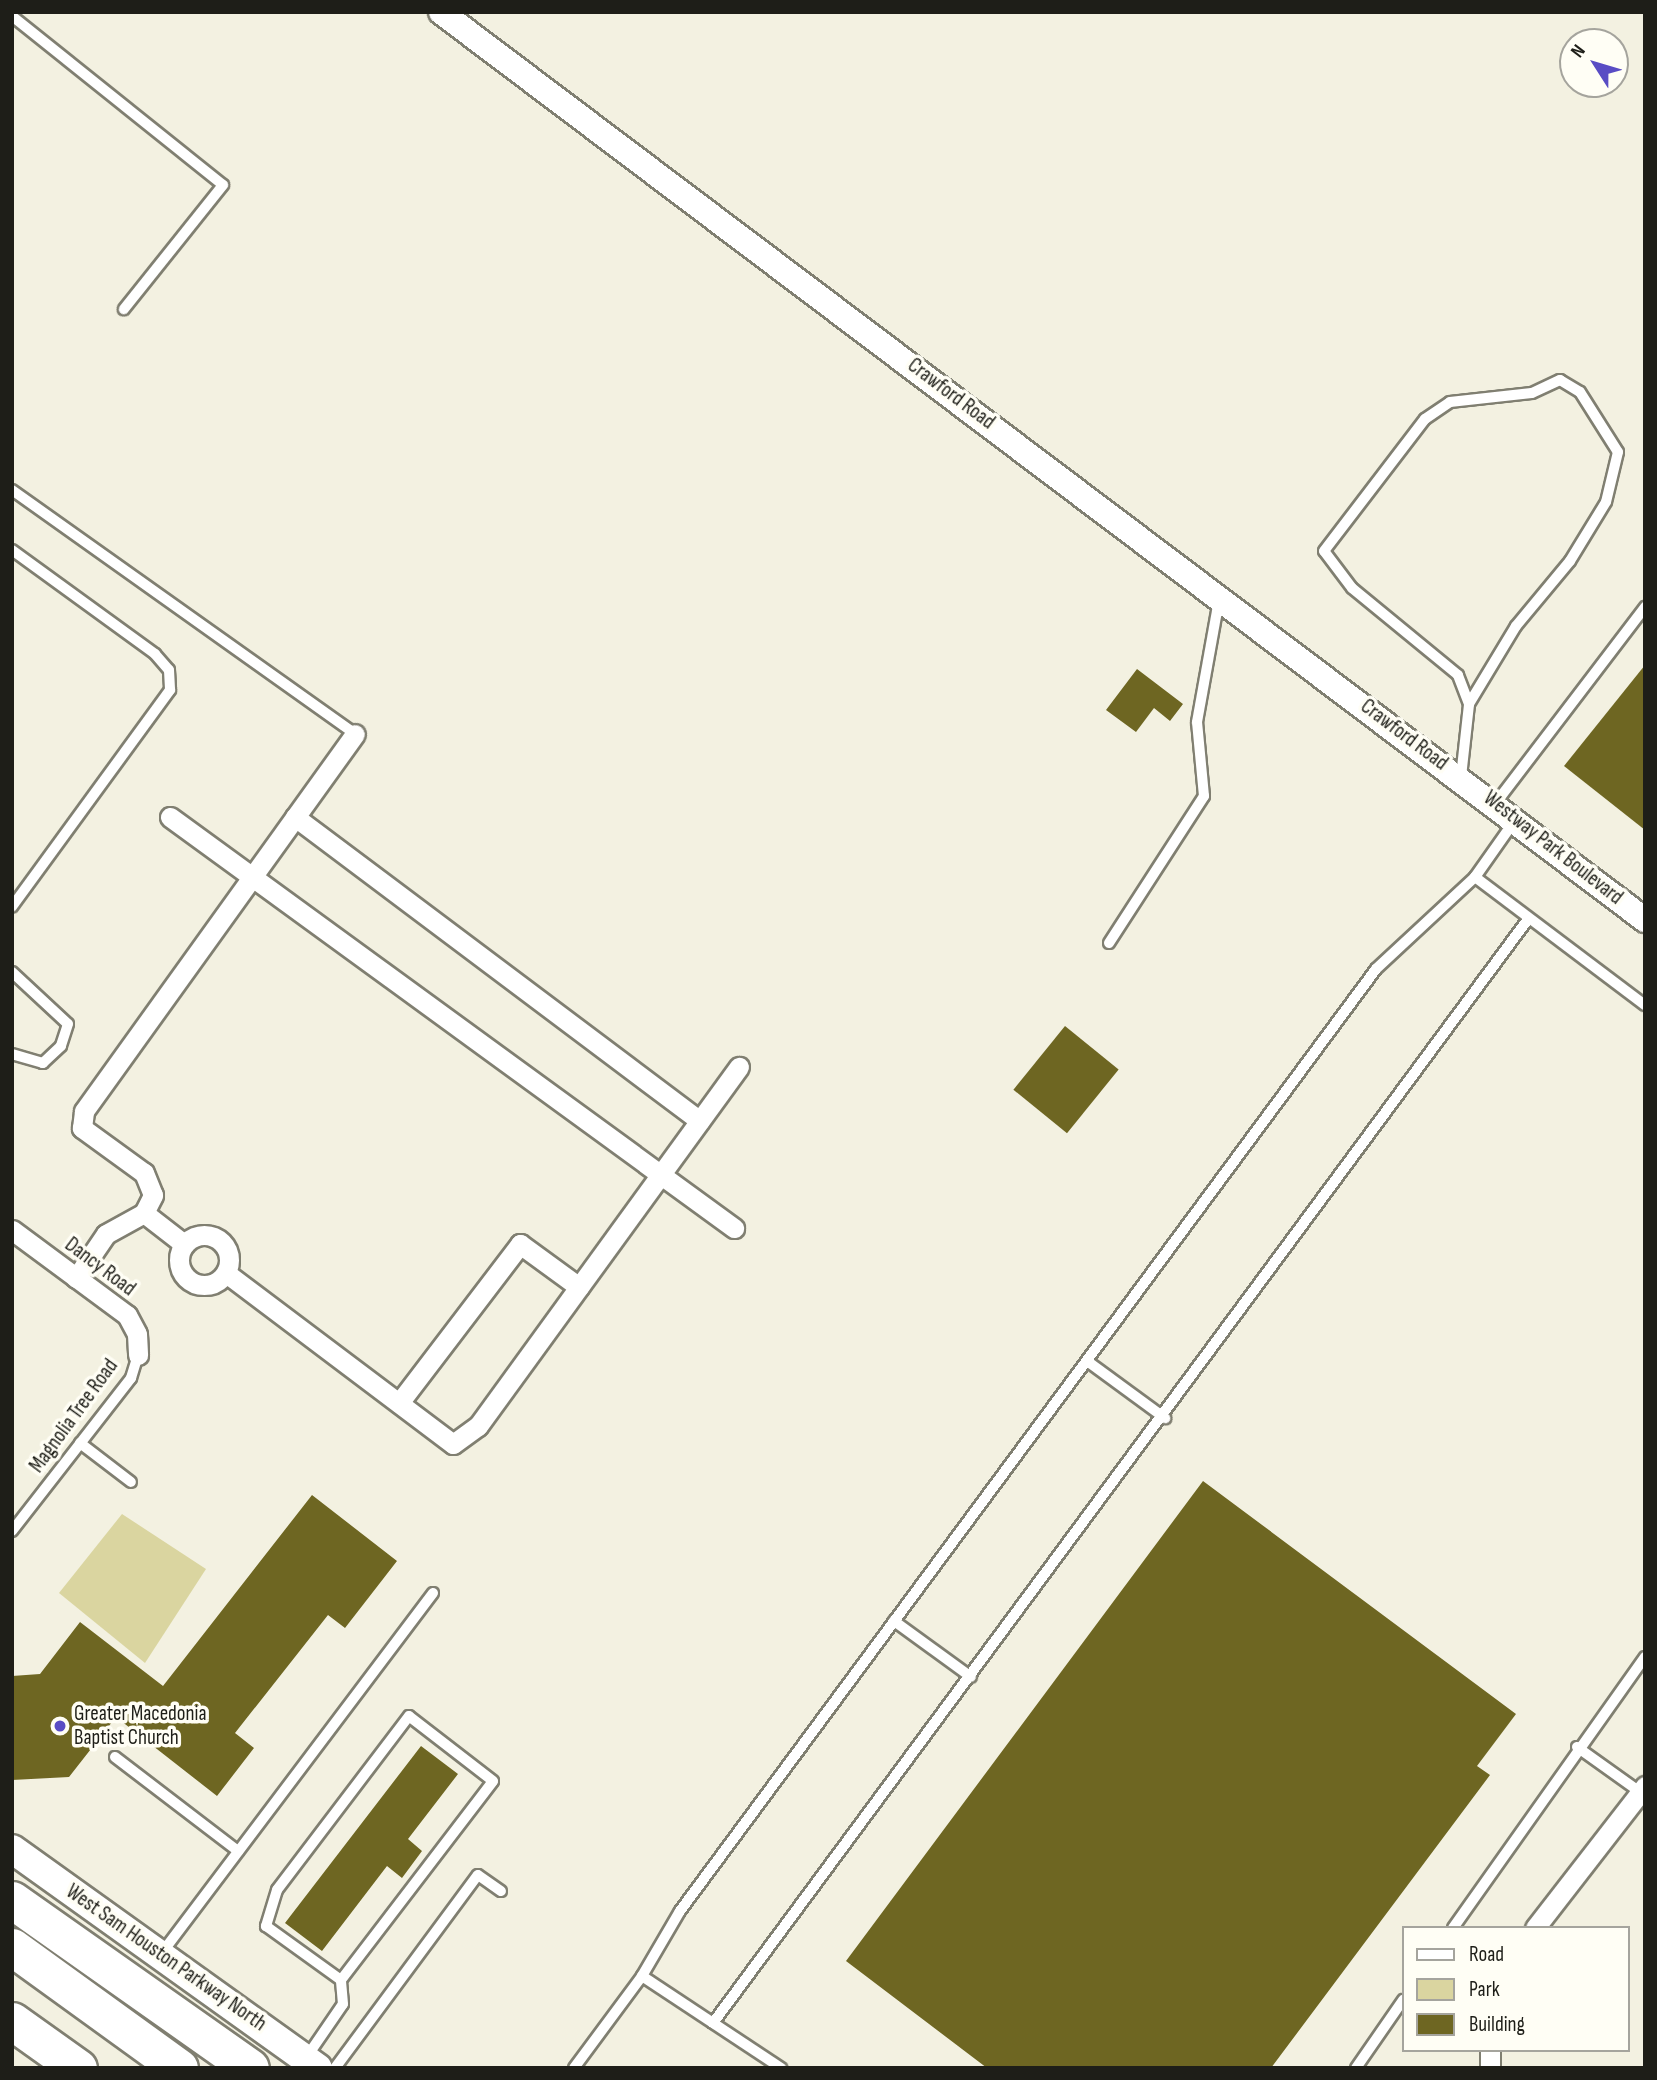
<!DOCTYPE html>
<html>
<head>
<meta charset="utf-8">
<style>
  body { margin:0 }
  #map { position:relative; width:1657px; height:2080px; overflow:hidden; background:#f3f1e1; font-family:"Sofia Sans Condensed",sans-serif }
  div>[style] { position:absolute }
  .green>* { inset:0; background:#dad5a0 }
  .building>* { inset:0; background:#6e6622; transform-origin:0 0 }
  .roads { filter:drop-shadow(2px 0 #807f71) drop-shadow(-2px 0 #807f71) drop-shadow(0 2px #807f71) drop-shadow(0 -2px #807f71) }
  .service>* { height:10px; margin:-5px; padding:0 5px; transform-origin:5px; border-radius:5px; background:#fff }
  .minor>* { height:19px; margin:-9.5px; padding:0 9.5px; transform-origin:9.5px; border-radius:9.5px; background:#fff }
  .minor>.ring { margin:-9.5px; padding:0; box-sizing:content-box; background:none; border:19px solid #fff; border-radius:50% }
  .tertiary>* { height:24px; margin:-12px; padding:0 12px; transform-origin:12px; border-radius:12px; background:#fff }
  .secondary>* { height:28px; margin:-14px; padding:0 14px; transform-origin:14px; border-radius:14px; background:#fff }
  .motorway>* { height:37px; margin:-18.5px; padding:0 18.5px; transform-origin:18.5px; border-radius:18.5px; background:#fff }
  .dots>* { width:19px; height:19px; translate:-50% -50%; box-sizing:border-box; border:4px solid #fffef5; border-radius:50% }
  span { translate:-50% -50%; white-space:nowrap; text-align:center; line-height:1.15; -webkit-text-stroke:7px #fffef5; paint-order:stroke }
  .street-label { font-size:21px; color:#1e1e18 }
  .poi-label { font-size:21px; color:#1e1e18 }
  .left { translate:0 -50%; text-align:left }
  .frame { position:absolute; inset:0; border:14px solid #1e1e18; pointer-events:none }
  .legend { position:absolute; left:1402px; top:1926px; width:228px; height:126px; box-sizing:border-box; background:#fffef5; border:2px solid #a5a49d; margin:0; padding:9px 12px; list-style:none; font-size:21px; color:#1e1e18 }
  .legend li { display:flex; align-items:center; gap:14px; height:35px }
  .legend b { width:35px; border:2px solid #a5a49d }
  .north { position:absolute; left:1559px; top:28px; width:70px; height:70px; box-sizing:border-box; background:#fffef5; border:2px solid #a5a49d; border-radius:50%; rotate:307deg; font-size:19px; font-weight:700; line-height:28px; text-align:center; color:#1e1e18 }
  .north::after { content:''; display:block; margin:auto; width:24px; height:32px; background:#594cc4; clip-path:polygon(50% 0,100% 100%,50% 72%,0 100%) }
</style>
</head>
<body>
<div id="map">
  <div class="green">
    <i style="clip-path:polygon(122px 1514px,206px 1569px,145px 1663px,59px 1593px)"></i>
  </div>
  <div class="building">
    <i style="clip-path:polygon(1645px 665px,1645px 830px,1564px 766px)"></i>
    <i style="clip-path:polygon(1137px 669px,1183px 704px,1170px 721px,1154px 708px,1136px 732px,1106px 710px)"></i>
    <i style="left:1065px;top:1026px;width:69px;height:82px;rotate:39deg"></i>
    <i style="clip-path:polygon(1203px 1481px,1516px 1714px,1477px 1766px,1490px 1775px,1271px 2068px,987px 2068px,846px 1961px)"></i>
    <i style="clip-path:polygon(312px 1495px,397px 1561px,345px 1628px,328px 1615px,235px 1733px,254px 1748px,217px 1796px,116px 1717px,69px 1777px,12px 1780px,12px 1676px,40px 1674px,80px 1622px,163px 1686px)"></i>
    <i style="clip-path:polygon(421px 1746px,458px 1774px,408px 1839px,422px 1851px,402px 1878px,387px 1866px,322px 1951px,285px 1923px)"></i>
  </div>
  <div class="roads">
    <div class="service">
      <i style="left:12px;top:16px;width:270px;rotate:38.7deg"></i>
      <i style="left:223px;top:185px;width:159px;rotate:128.6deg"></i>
      <i style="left:12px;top:490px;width:421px;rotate:35.4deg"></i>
      <i style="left:12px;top:550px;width:177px;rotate:36deg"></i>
      <i style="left:155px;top:654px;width:21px;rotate:49deg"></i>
      <i style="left:169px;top:670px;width:20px;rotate:87deg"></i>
      <i style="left:170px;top:690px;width:268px;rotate:126.1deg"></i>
      <i style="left:1461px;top:777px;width:73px;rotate:-83.7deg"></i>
      <i style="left:1469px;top:704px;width:31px;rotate:-111deg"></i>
      <i style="left:1458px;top:675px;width:137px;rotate:-140.6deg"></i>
      <i style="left:1352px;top:588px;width:46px;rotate:-127.1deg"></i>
      <i style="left:1324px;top:551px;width:166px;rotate:-52.6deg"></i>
      <i style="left:1425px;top:419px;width:30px;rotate:-34deg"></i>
      <i style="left:1450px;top:402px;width:82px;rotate:-6.3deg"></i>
      <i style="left:1532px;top:393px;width:31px;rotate:-25deg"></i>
      <i style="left:1560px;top:380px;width:23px;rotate:31deg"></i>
      <i style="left:1580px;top:392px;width:71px;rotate:57.7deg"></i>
      <i style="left:1618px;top:452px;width:51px;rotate:103.5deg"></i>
      <i style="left:1606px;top:502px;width:69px;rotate:121.4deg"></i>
      <i style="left:1570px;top:561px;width:85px;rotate:129.7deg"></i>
      <i style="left:1516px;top:626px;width:91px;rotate:121.1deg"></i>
      <i style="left:1495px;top:804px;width:248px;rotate:-52.7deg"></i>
      <i style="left:1475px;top:877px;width:213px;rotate:37deg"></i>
      <i style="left:1109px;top:943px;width:175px;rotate:-57.1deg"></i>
      <i style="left:1204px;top:796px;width:74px;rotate:-95.4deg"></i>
      <i style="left:1197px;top:722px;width:124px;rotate:-79.8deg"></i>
      <i style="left:12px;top:972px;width:76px;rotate:42.9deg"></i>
      <i style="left:68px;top:1024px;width:23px;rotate:108deg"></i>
      <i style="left:61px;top:1046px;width:25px;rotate:137deg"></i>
      <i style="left:43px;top:1063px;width:32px;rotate:-164deg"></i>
      <i style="left:1087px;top:1361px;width:97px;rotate:36.2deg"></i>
      <i style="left:80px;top:1443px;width:64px;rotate:37.4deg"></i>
      <i style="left:12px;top:1531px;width:194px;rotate:-52.1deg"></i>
      <i style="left:131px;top:1378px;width:24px;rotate:-73deg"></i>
      <i style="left:894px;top:1621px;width:95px;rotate:36deg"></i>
      <i style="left:1577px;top:1747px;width:77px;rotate:35.5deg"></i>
      <i style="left:115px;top:1757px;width:155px;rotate:37.4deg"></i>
      <i style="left:1453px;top:1928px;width:332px;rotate:-54.7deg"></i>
      <i style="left:161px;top:1954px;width:452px;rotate:-53deg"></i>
      <i style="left:642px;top:1976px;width:75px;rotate:-59.7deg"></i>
      <i style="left:680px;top:1911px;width:1171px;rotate:-53.54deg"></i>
      <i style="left:1376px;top:969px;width:135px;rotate:-42.9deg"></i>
      <i style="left:1475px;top:877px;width:66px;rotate:-54.9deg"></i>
      <i style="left:713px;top:2023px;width:1372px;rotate:-53.56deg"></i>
      <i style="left:306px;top:2058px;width:65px;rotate:-55.6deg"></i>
      <i style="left:343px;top:2004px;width:24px;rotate:-95deg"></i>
      <i style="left:341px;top:1980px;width:250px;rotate:-52.6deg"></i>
      <i style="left:493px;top:1781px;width:106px;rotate:-142.3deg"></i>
      <i style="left:409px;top:1716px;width:218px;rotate:127.2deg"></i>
      <i style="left:277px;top:1890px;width:38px;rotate:107deg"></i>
      <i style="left:266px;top:1926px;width:92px;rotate:35.8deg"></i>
      <i style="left:335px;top:2068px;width:240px;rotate:-53.5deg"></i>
      <i style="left:478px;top:1875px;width:28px;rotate:35deg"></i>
      <i style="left:574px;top:2068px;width:114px;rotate:-53.5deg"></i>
      <i style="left:642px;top:1976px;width:167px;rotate:33.5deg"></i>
      <i style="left:1356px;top:2068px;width:83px;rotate:-55.3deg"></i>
    </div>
    <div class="minor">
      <i style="left:170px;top:817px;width:698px;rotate:36.08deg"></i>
      <i style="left:295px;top:817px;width:506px;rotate:36.89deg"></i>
      <i style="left:144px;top:1213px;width:20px;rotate:-63deg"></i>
      <i style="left:153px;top:1195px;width:24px;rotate:-112deg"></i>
      <i style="left:144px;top:1173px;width:77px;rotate:-144deg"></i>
      <i style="left:82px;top:1128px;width:17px;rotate:-83deg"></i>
      <i style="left:84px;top:1111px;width:464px;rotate:-54.3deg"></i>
      <i style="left:12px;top:1230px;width:143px;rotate:36.5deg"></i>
      <i style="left:127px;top:1315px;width:21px;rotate:62deg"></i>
      <i style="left:137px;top:1334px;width:21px;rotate:87deg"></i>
      <i class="ring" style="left:179px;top:1235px;width:31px;height:31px"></i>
      <i style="left:226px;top:1273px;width:284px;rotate:37deg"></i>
      <i style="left:453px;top:1444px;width:31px;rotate:-36deg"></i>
      <i style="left:478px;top:1426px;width:444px;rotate:-54deg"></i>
      <i style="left:76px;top:1278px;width:53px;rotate:-55.7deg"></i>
      <i style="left:106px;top:1234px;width:43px;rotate:-28.9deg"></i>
      <i style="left:144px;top:1213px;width:51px;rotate:37.8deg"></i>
      <i style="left:399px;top:1403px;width:200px;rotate:-52.7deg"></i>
      <i style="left:520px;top:1244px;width:73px;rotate:36.1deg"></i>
      <i style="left:1535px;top:1928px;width:180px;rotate:-52.2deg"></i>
      <i style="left:1490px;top:2050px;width:18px;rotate:90deg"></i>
    </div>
    <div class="tertiary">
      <i style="left:441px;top:12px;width:1508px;rotate:37.02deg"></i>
    </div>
    <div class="secondary">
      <i style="left:12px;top:1849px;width:376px;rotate:35.6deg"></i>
    </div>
    <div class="motorway">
      <i style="left:12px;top:1900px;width:291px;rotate:35.2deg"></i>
      <i style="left:12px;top:1947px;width:206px;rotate:35.9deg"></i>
      <i style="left:12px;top:2021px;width:81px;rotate:35.5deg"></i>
    </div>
  </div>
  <div class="dots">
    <i style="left:60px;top:1726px;background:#594cc4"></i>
  </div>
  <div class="street-label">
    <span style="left:951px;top:394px;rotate:37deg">Crawford Road</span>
    <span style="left:1404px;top:735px;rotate:37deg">Crawford Road</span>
    <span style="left:1553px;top:848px;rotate:38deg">Westway Park Boulevard</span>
    <span style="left:100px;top:1267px;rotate:37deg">Dancy Road</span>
    <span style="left:74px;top:1416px;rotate:-54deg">Magnolia Tree Road</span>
    <span style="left:166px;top:1958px;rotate:35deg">West Sam Houston Parkway North</span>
  </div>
  <div class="poi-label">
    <span class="left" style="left:74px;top:1726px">Greater Macedonia<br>Baptist Church</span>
  </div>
  <div class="frame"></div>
  <ul class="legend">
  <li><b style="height:9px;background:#fff"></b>Road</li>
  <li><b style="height:19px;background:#dad5a0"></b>Park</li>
  <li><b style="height:19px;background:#6e6622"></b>Building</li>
  </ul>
  <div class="north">N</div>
</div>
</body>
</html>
